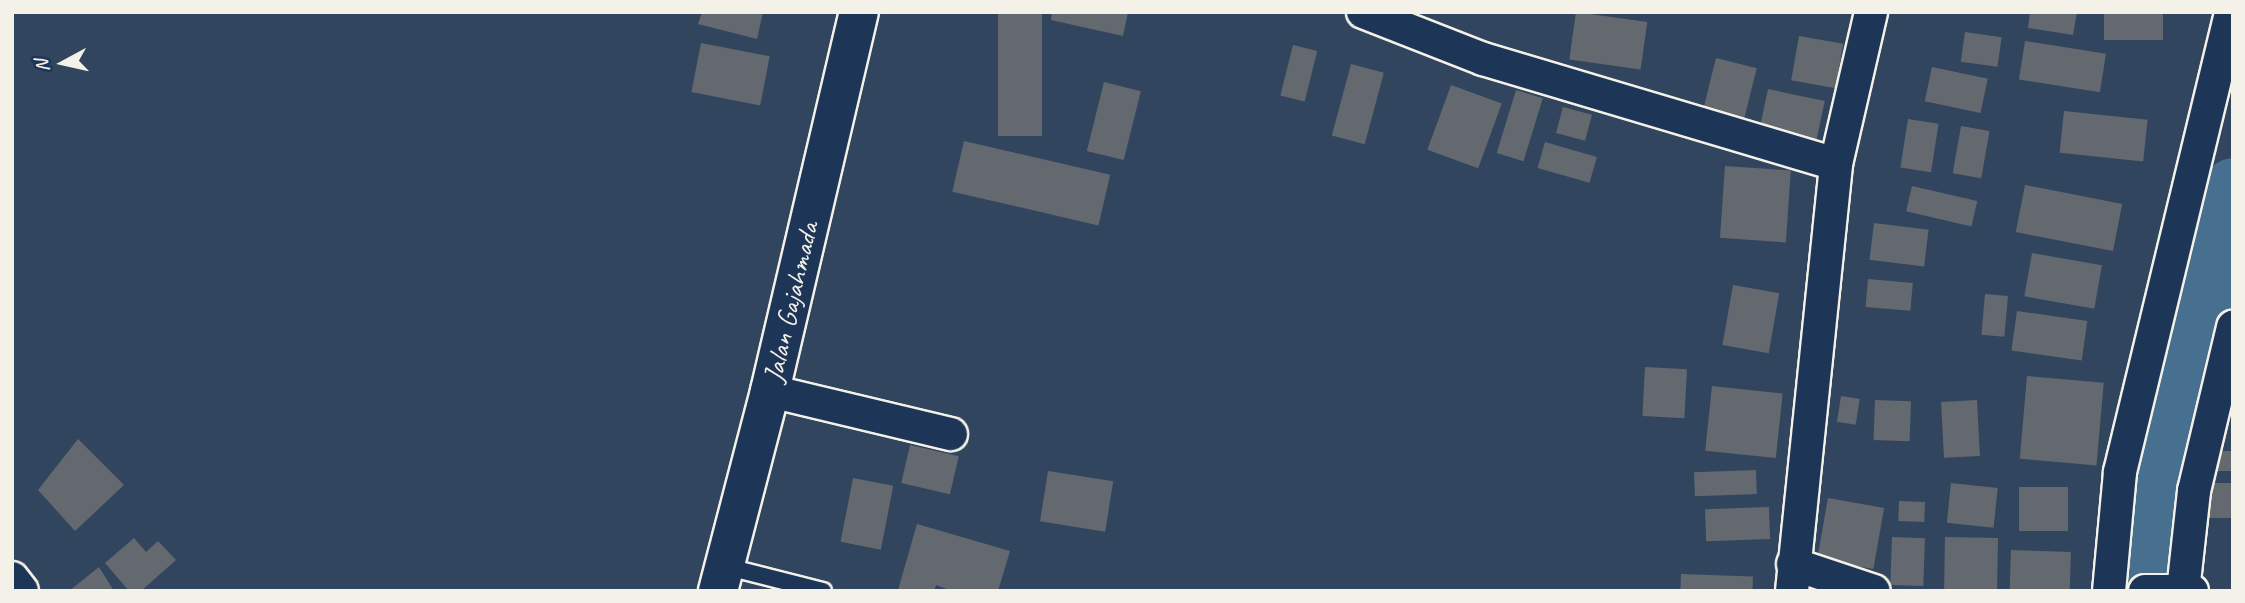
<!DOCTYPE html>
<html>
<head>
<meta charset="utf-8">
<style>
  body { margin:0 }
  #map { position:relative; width:2245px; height:603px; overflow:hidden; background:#32455e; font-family:Caveat,sans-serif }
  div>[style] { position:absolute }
  .river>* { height:63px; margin:-31.5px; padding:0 31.5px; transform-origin:31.5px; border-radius:31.5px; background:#476f8f }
  .building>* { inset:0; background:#64696f; transform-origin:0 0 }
  .roads { filter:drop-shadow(2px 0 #f4f1e8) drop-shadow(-2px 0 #f4f1e8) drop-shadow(0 2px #f4f1e8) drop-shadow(0 -2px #f4f1e8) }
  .lane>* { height:16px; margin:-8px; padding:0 8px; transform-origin:8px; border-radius:8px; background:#1d3557 }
  .street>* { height:32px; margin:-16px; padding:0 16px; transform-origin:16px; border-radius:16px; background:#1d3557 }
  .secondary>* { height:38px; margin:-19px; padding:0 19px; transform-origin:19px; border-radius:19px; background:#1d3557 }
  span { translate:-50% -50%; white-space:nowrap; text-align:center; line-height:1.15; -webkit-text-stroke:7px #1d3557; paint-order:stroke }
  .street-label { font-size:28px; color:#f4f1e8 }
  .frame { position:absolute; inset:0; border:14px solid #f4f1e8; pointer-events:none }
  .north { position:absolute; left:28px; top:28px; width:70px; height:70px; -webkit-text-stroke:5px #1d3557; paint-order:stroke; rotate:262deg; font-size:19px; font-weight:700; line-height:28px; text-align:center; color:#f4f1e8 }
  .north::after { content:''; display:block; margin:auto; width:24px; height:32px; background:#f4f1e8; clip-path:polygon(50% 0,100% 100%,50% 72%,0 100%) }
</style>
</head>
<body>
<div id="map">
  <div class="river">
    <i style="left:2152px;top:591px;width:24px;rotate:-97deg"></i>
    <i style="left:2149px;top:567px;width:84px;rotate:-83.1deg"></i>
    <i style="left:2159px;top:484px;width:304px;rotate:-75.9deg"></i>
  </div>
  <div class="building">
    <i style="clip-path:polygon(702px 12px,763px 12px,757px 39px,698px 24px)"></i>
    <i style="left:998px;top:12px;width:44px;height:124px"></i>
    <i style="clip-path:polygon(1052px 12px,1128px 12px,1123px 36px,1051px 20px)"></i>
    <i style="left:1576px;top:12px;width:72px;height:48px;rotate:8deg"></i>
    <i style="clip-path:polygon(2030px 12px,2077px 12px,2073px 35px,2028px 28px)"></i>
    <i style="left:2104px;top:12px;width:59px;height:28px"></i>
    <i style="left:1965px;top:32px;width:37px;height:30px;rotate:8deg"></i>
    <i style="left:1799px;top:36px;width:45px;height:45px;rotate:10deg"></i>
    <i style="left:2025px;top:41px;width:82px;height:39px;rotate:9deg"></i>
    <i style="left:701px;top:43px;width:70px;height:50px;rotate:11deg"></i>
    <i style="left:1293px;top:45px;width:25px;height:52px;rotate:14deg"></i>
    <i style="left:1716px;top:58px;width:42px;height:54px;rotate:14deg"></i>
    <i style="left:1351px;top:64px;width:34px;height:74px;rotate:15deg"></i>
    <i style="left:1932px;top:67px;width:57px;height:35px;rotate:12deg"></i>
    <i style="left:1104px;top:82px;width:38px;height:71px;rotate:14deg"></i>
    <i style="left:1451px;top:85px;width:54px;height:69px;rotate:20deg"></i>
    <i style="left:1768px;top:89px;width:58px;height:46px;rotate:12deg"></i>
    <i style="left:1516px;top:90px;width:28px;height:66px;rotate:17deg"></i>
    <i style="left:1563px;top:107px;width:30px;height:27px;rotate:15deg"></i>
    <i style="left:2064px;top:111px;width:84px;height:42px;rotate:6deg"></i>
    <i style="left:1908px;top:119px;width:31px;height:49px;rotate:9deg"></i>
    <i style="left:1961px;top:126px;width:29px;height:48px;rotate:10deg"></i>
    <i style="left:964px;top:141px;width:150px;height:52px;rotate:13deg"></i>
    <i style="left:1545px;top:142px;width:54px;height:27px;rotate:16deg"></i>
    <i style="left:1725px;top:166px;width:66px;height:72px;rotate:4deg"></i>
    <i style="left:2025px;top:185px;width:99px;height:48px;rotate:11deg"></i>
    <i style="left:1912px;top:186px;width:67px;height:26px;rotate:13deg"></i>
    <i style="left:1874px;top:223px;width:55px;height:37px;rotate:7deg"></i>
    <i style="left:2032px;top:253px;width:71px;height:44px;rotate:10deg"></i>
    <i style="left:1868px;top:279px;width:45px;height:28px;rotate:5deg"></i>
    <i style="left:1733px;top:285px;width:47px;height:61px;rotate:10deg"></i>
    <i style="left:1985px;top:294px;width:23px;height:41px;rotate:5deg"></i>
    <i style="left:2017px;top:311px;width:71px;height:40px;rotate:8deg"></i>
    <i style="left:1645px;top:367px;width:42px;height:49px;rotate:3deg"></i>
    <i style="left:2027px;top:376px;width:77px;height:83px;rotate:5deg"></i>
    <i style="left:1712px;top:386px;width:71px;height:65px;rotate:6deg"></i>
    <i style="left:1841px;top:396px;width:19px;height:26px;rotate:9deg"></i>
    <i style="left:1875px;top:400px;width:36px;height:40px;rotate:2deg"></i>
    <i style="left:1977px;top:400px;width:56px;height:36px;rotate:87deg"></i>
    <i style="clip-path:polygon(78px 439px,124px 485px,75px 531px,38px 490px)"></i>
    <i style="left:910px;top:445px;width:50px;height:39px;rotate:13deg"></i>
    <i style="left:2215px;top:451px;width:18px;height:20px"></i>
    <i style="left:1756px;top:470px;width:24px;height:62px;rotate:88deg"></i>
    <i style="left:1048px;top:471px;width:66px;height:51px;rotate:9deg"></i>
    <i style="left:853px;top:478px;width:41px;height:65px;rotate:11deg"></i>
    <i style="left:1951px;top:483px;width:47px;height:40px;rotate:6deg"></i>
    <i style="left:2207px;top:483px;width:26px;height:35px"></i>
    <i style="left:2068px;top:487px;width:44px;height:49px;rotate:90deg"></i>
    <i style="left:1828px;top:498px;width:57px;height:62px;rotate:10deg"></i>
    <i style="left:1899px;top:501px;width:26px;height:20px;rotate:2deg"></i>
    <i style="left:1769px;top:507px;width:32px;height:64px;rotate:88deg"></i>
    <i style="clip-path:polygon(917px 524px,1010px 551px,998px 591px,952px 591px,936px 585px,934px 591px,898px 590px)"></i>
    <i style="left:1892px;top:537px;width:33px;height:48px;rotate:2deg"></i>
    <i style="left:1945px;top:537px;width:53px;height:54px;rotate:1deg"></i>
    <i style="clip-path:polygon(134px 538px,146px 552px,158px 541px,176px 560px,141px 591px,129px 591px,105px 563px)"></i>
    <i style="left:2011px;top:550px;width:60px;height:41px;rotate:2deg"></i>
    <i style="clip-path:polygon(99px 567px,114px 591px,69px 591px)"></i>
    <i style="left:1681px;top:574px;width:72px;height:17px;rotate:2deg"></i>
  </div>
  <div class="roads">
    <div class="lane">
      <i style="left:724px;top:566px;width:102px;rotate:14.2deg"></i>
    </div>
    <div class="street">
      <i style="left:1363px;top:12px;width:129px;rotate:21.4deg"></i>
      <i style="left:1483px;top:59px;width:368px;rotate:16.6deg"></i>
      <i style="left:770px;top:391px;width:186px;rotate:13.4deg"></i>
      <i style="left:1793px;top:564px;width:85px;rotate:18.4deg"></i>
      <i style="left:12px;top:578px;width:16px;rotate:52deg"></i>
      <i style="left:1792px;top:591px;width:429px;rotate:-84.1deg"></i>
      <i style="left:1836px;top:164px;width:156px;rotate:-77deg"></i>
      <i style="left:2109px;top:591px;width:120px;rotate:-84.7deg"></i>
      <i style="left:2120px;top:472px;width:473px;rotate:-76.4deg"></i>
      <i style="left:2145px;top:591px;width:47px"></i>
      <i style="left:2183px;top:591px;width:101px;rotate:-83.7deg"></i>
      <i style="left:2194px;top:491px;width:169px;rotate:-76.6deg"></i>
    </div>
    <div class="secondary">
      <i style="left:718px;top:591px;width:207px;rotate:-75.4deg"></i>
      <i style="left:770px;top:391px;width:389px;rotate:-76.8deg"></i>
    </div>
  </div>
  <div class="street-label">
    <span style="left:791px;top:302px;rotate:-77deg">Jalan Gajahmada</span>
  </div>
  <div class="frame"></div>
  <div class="north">N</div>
</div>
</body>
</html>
